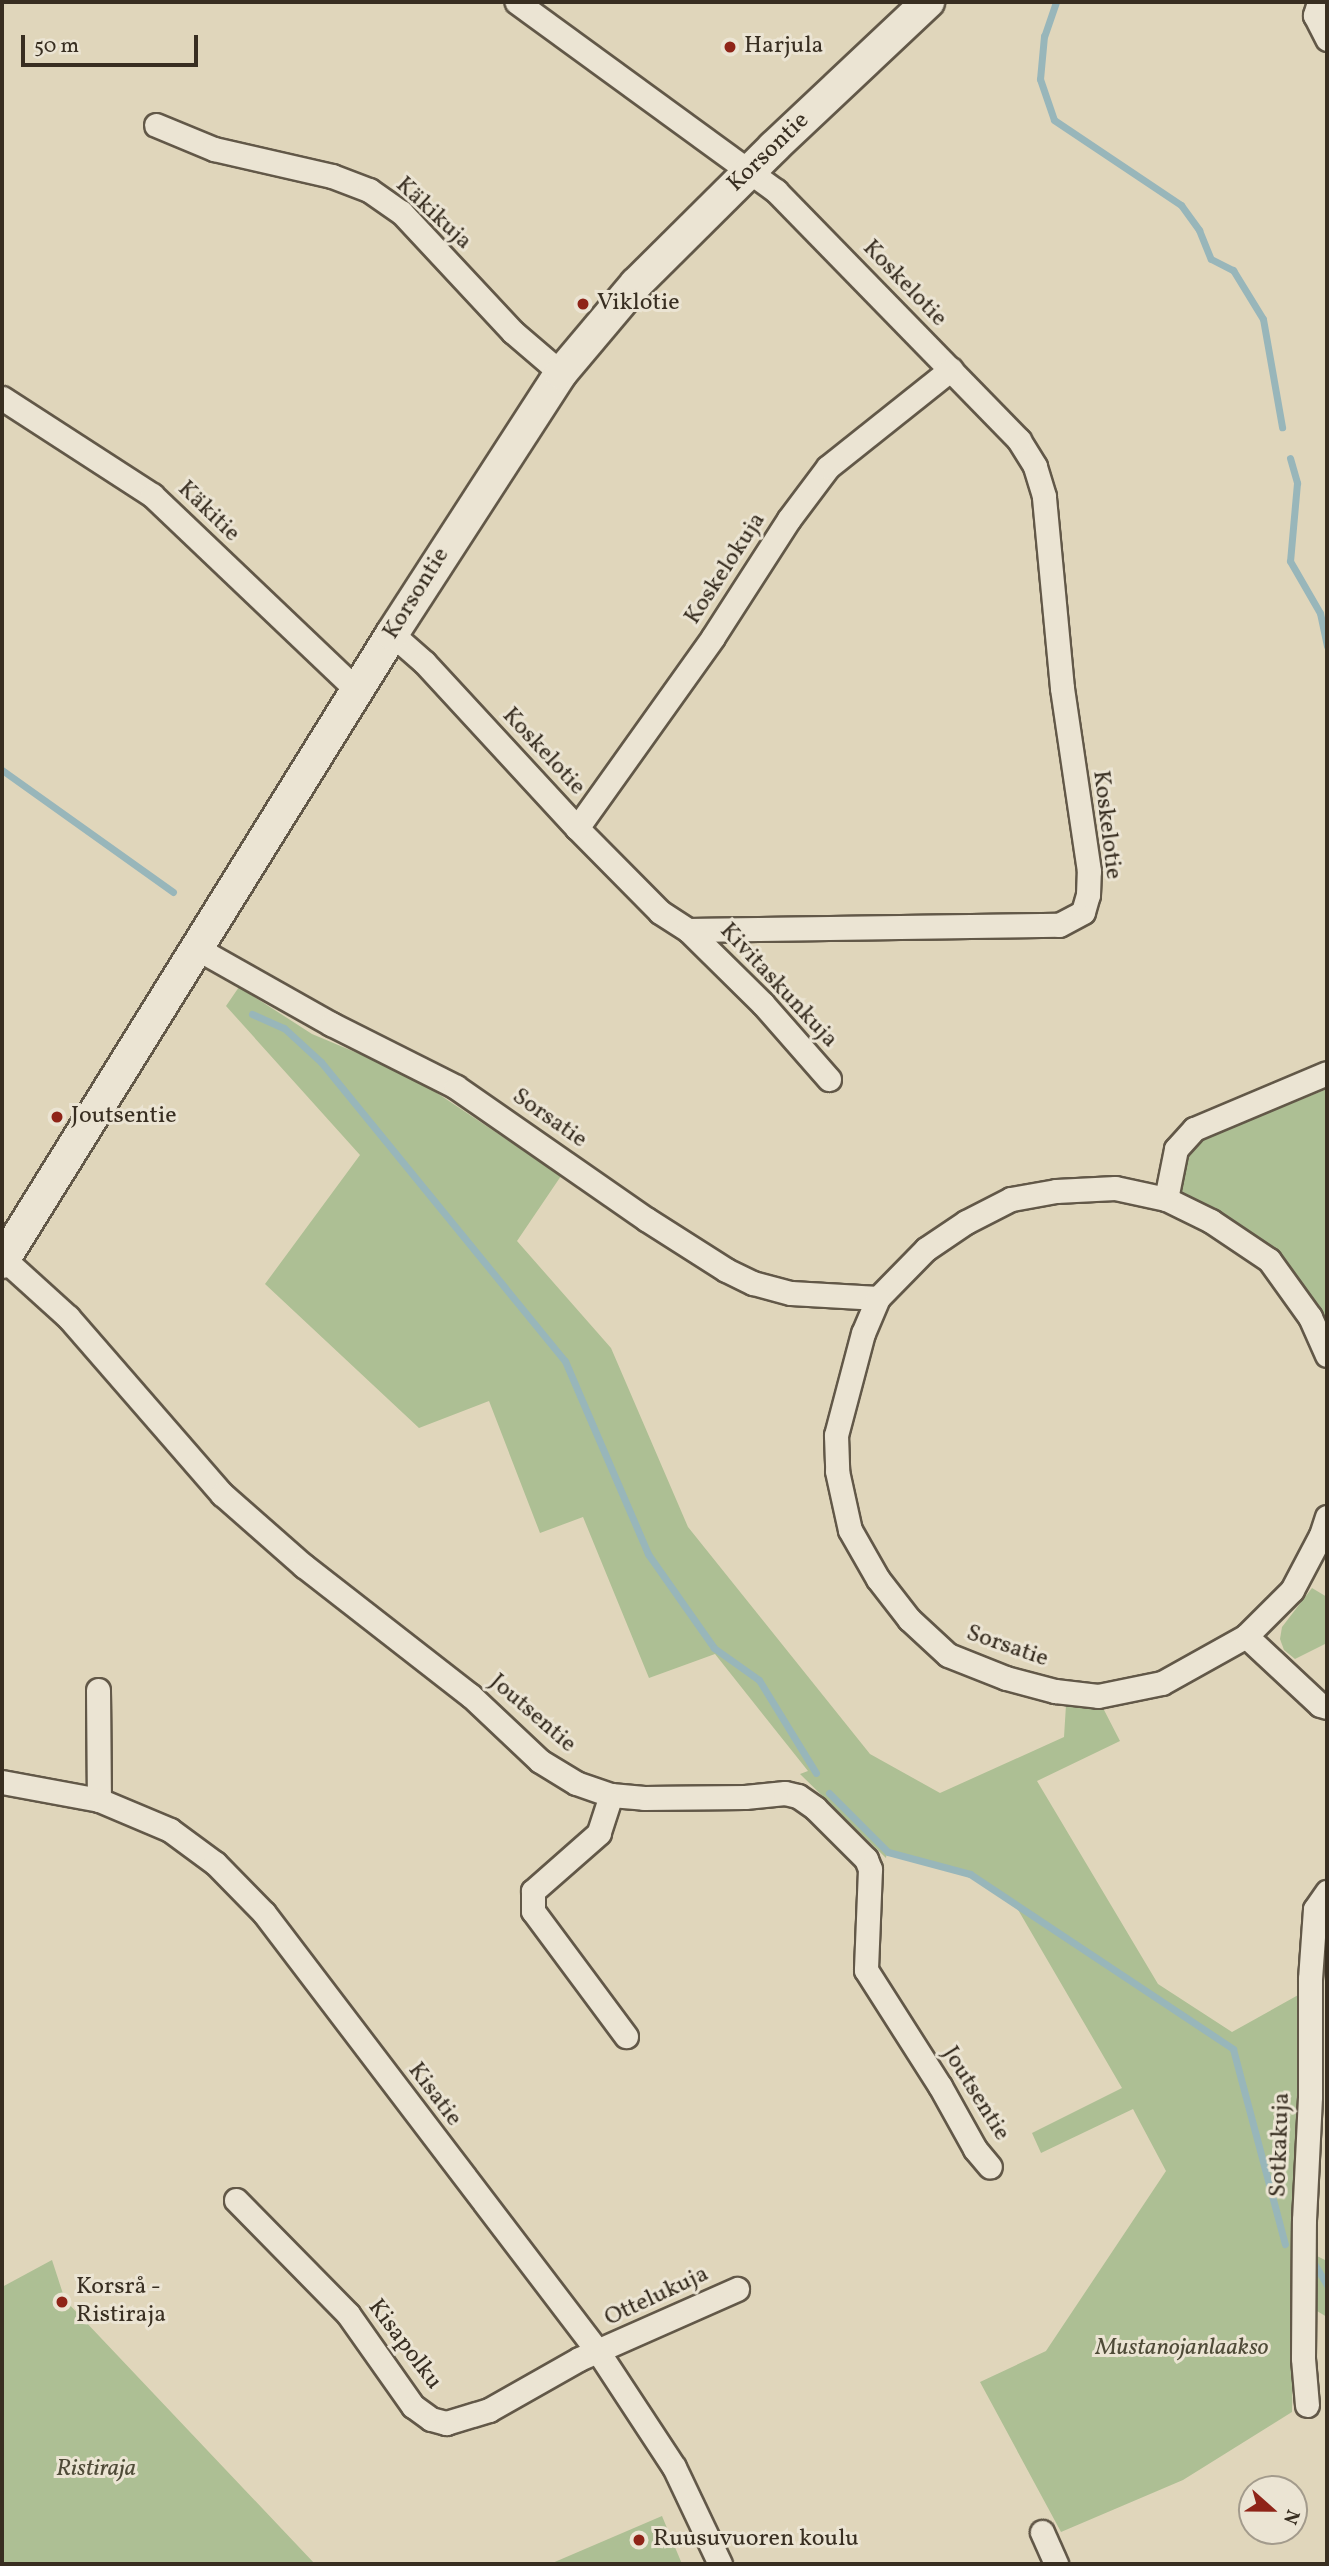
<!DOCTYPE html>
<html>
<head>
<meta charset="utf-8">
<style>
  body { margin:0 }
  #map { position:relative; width:1329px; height:2566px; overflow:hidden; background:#e0d6bb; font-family:Vollkorn,serif }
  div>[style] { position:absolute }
  .green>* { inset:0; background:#adbf94 }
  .stream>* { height:7px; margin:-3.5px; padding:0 3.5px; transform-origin:3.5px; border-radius:3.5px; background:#98b6ba }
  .roads { filter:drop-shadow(2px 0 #625848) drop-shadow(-2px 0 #625848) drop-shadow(0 2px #625848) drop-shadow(0 -2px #625848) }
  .street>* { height:23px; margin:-11.5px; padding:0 11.5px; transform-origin:11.5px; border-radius:11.5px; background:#ebe4d3 }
  .secondary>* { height:32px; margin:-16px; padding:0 16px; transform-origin:16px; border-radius:16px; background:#ebe4d3 }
  .dots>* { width:19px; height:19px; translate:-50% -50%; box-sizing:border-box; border:4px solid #ebe4d3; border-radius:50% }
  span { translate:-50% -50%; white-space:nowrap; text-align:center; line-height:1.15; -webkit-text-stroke:6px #ebe4d3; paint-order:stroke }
  .poi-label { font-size:24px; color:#382e21 }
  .left { translate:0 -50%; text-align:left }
  .street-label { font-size:24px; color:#382e21 }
  .park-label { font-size:24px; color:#4f4b38; font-style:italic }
  .frame { position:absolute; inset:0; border:4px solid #382e21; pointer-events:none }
  .north { position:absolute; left:1238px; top:2475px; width:70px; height:70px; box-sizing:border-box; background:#ebe4d3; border:2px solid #a39b8c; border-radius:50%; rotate:111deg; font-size:19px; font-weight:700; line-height:28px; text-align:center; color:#382e21 }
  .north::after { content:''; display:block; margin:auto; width:24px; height:32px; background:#8f2418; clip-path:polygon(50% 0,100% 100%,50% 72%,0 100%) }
  .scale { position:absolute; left:21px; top:35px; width:177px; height:32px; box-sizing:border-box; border:4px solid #382e21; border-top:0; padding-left:9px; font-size:21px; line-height:24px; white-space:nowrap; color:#382e21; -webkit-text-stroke:5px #ebe4d3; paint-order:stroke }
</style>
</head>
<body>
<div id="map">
  <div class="green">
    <i style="clip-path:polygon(239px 987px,312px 1034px,393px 1068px,431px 1089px,561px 1176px,517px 1241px,611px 1348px,688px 1527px,870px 1754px,940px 1793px,1064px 1737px,1066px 1705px,1103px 1708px,1120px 1741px,1037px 1781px,1158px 1984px,1232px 2032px,1300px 1994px,1292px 2412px,1183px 2480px,1061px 2532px,980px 2382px,1046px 2351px,1166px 2171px,1133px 2109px,1041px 2153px,1032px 2133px,1122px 2088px,1013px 1901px,969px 1873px,887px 1851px,886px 1858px,800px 1774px,808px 1771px,715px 1654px,649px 1678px,583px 1517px,540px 1533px,489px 1401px,419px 1428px,265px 1284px,360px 1155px,226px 1006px)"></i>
    <i style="clip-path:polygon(1327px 1089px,1327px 1326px,1312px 1299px,1287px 1267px,1175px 1194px,1185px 1162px,1199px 1141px)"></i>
    <i style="clip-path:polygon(1312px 1588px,1327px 1597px,1327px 1643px,1295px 1659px,1284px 1650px,1280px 1639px,1282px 1627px)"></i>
    <i style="clip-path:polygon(1317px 2256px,1327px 2261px,1327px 2317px,1317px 2311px)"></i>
    <i style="clip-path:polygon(52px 2260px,65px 2300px,315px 2564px,2px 2564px,2px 2287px)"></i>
    <i style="clip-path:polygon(662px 2516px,682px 2564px,550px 2564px)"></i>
  </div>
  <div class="stream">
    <i style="left:1056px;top:2px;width:36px;rotate:109deg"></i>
    <i style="left:1044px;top:36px;width:43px;rotate:95.3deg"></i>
    <i style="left:1040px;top:79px;width:43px;rotate:71.1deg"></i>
    <i style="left:1054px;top:120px;width:153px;rotate:33.8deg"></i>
    <i style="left:1181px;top:205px;width:31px;rotate:54deg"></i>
    <i style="left:1199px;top:230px;width:31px;rotate:68deg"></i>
    <i style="left:1211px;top:259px;width:25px;rotate:27deg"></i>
    <i style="left:1233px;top:270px;width:57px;rotate:58.5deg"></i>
    <i style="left:1263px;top:319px;width:110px;rotate:80deg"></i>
    <i style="left:1290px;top:458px;width:26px;rotate:74deg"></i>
    <i style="left:1297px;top:483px;width:78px;rotate:95.1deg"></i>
    <i style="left:1290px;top:561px;width:60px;rotate:60deg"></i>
    <i style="left:1320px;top:613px;width:34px;rotate:78deg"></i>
    <i style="left:2px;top:770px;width:210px;rotate:35.5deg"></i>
    <i style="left:252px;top:1014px;width:35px;rotate:24deg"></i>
    <i style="left:284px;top:1028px;width:50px;rotate:42.6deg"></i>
    <i style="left:321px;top:1062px;width:386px;rotate:50.8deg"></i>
    <i style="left:565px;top:1361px;width:210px;rotate:66.7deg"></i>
    <i style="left:648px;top:1554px;width:115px;rotate:54.9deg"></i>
    <i style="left:714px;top:1648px;width:55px;rotate:35.4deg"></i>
    <i style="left:759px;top:1680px;width:109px;rotate:58.5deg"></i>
    <i style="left:829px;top:1793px;width:83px;rotate:45deg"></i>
    <i style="left:888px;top:1852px;width:85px;rotate:15deg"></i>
    <i style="left:970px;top:1874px;width:316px;rotate:33.6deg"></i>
    <i style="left:1233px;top:2049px;width:202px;rotate:75.1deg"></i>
    <i style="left:1312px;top:2260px;width:29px;rotate:59deg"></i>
  </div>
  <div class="roads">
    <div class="street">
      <i style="left:1319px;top:2px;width:14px;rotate:107deg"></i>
      <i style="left:1315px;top:15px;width:27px;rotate:63deg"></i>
      <i style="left:156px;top:125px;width:63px;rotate:22.5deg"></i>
      <i style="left:214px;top:149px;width:121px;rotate:12.9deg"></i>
      <i style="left:332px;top:176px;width:40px;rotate:21deg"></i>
      <i style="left:369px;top:190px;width:39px;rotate:35deg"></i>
      <i style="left:401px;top:212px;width:164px;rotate:47deg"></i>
      <i style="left:513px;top:332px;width:63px;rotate:40.5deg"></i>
      <i style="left:2px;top:398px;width:179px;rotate:32.9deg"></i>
      <i style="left:152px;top:495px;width:283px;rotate:43.6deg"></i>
      <i style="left:392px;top:634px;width:43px;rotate:41.2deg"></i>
      <i style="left:424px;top:662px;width:226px;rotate:47.3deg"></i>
      <i style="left:577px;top:828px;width:118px;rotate:45.3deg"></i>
      <i style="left:660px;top:912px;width:33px;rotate:33deg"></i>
      <i style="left:688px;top:930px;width:371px;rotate:-0.8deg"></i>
      <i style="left:1059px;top:925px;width:27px;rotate:-28deg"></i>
      <i style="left:1083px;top:912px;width:18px;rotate:-74deg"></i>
      <i style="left:1088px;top:895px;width:24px;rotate:-88deg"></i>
      <i style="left:1089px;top:871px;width:185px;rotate:-98.4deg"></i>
      <i style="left:1062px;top:688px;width:193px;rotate:-95.4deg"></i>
      <i style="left:1044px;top:496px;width:31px;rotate:-107deg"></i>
      <i style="left:1035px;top:466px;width:31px;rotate:-122deg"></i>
      <i style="left:1019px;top:440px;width:348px;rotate:-134.3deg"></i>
      <i style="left:776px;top:191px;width:321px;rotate:-143.9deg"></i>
      <i style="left:577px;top:828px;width:234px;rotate:-54.5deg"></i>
      <i style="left:713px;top:637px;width:140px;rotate:-57.2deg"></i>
      <i style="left:789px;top:519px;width:65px;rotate:-53.1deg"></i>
      <i style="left:828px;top:467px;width:157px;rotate:-38.5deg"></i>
      <i style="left:688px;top:930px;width:105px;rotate:44.6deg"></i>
      <i style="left:763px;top:1004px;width:100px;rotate:48.7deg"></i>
      <i style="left:198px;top:949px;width:153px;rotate:29.4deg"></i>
      <i style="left:331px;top:1024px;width:140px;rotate:26.7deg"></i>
      <i style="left:456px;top:1087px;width:231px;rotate:34.8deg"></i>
      <i style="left:646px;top:1219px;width:95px;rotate:32.5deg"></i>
      <i style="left:726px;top:1270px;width:30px;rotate:26deg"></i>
      <i style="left:753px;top:1283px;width:39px;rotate:15deg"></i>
      <i style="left:791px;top:1293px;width:87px;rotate:3.3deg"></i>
      <i style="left:1166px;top:1199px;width:51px;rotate:-78.7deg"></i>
      <i style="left:1176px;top:1149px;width:27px;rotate:-48deg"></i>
      <i style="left:1194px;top:1129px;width:144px;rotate:-22.8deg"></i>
      <i style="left:4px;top:1259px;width:86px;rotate:42.2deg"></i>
      <i style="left:68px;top:1317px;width:235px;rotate:49deg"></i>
      <i style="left:222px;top:1494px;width:109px;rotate:41.3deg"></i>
      <i style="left:304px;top:1566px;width:210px;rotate:37.9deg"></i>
      <i style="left:470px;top:1695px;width:96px;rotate:43.3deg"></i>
      <i style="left:540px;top:1761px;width:42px;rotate:31.4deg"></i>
      <i style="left:576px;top:1783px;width:37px;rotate:19deg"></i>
      <i style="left:611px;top:1795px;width:33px;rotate:5deg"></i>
      <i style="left:644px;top:1798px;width:101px;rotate:-0.6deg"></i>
      <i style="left:745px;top:1797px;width:40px;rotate:-5.7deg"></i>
      <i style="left:785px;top:1793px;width:13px;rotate:13deg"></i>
      <i style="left:798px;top:1796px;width:21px;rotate:35deg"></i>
      <i style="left:815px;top:1808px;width:72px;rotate:45deg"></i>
      <i style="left:866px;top:1859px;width:11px;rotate:68deg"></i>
      <i style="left:870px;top:1869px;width:101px;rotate:92.3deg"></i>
      <i style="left:866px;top:1970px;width:138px;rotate:57.5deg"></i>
      <i style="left:940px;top:2086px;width:72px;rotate:60.9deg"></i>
      <i style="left:975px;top:2149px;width:23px;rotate:50deg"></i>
      <i style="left:1327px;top:1355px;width:42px;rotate:-114.1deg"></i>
      <i style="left:1310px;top:1317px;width:70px;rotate:-125.7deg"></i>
      <i style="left:1269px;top:1260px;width:70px;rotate:-146.1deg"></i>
      <i style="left:1211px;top:1221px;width:50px;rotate:-153.9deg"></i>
      <i style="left:1166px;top:1199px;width:52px;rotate:-167.8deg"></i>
      <i style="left:1115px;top:1188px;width:59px;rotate:177.1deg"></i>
      <i style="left:1056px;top:1191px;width:46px;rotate:169.9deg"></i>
      <i style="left:1011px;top:1199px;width:51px;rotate:152.9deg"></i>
      <i style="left:966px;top:1222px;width:48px;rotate:146deg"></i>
      <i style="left:926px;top:1249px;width:69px;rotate:134.4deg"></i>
      <i style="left:878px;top:1298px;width:38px;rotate:113deg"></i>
      <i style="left:863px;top:1333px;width:106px;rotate:104.8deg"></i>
      <i style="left:836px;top:1435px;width:36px;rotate:88deg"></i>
      <i style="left:837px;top:1471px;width:60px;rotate:77.6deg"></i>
      <i style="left:850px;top:1530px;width:56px;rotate:60.3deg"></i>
      <i style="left:878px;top:1579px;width:51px;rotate:52.2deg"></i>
      <i style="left:909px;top:1619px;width:53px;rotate:42.7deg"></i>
      <i style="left:948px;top:1655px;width:62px;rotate:21.6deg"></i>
      <i style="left:1006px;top:1678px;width:51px;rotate:14.9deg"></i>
      <i style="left:1055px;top:1691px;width:43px;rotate:6.6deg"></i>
      <i style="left:1098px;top:1696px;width:65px;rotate:-11.5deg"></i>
      <i style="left:1162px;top:1683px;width:96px;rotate:-29.2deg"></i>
      <i style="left:1246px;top:1636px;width:65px;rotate:-45deg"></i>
      <i style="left:1292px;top:1590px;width:62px;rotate:-62.2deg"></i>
      <i style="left:1321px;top:1535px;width:19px;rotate:-72deg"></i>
      <i style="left:1246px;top:1636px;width:101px;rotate:43deg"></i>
      <i style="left:1320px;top:1705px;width:7px;rotate:16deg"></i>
      <i style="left:98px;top:1690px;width:110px;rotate:89.5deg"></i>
      <i style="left:2px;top:1782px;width:99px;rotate:10.5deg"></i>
      <i style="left:99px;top:1800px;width:77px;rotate:22.9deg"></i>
      <i style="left:170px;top:1830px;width:56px;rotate:36.3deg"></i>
      <i style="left:215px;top:1863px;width:70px;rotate:45.6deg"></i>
      <i style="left:264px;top:1913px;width:553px;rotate:52.72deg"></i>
      <i style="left:599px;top:2353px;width:136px;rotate:56.7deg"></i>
      <i style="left:674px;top:2467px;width:107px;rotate:64.6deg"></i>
      <i style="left:611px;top:1795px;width:40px;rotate:108deg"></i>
      <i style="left:599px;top:1833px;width:88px;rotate:138.7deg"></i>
      <i style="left:533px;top:1891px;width:20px;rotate:90deg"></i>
      <i style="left:533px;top:1911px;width:156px;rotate:53.4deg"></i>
      <i style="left:236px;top:2200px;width:160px;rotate:45.5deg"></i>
      <i style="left:348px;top:2314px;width:113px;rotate:54.8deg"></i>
      <i style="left:413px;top:2406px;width:22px;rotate:36deg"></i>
      <i style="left:431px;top:2419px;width:16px;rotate:15deg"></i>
      <i style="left:446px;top:2423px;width:45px;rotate:-16.8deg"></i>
      <i style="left:489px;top:2410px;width:103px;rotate:-29.5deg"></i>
      <i style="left:579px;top:2359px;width:173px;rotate:-23.9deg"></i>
      <i style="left:1307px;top:2405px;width:47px;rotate:-94.9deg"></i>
      <i style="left:1303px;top:2358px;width:138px;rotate:-89.6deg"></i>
      <i style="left:1304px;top:2220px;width:124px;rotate:-87.2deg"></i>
      <i style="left:1310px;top:2096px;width:117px;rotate:-90deg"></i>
      <i style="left:1310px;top:1979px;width:70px;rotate:-85.9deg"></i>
      <i style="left:1315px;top:1909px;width:21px;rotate:-55deg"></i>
      <i style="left:1042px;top:2532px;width:35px;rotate:66deg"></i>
    </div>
    <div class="secondary">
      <i style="left:2px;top:1262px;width:739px;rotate:-58.16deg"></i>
      <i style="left:392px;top:634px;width:311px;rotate:-57.1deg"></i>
      <i style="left:561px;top:373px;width:116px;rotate:-49.9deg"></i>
      <i style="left:636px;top:284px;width:194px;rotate:-44.8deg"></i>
      <i style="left:774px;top:147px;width:212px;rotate:-43.3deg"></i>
    </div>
  </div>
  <div class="dots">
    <i style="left:730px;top:47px;background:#8f2418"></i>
    <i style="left:583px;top:304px;background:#8f2418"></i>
    <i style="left:57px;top:1117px;background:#8f2418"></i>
    <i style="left:62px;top:2302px;background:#8f2418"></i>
    <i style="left:639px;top:2540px;background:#8f2418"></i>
  </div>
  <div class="poi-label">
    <span class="left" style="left:744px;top:47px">Harjula</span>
    <span class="left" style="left:597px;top:304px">Viklotie</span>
    <span class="left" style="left:71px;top:1117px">Joutsentie</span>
    <span class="left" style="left:76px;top:2302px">Korsrå -<br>Ristiraja</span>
    <span class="left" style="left:653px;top:2540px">Ruusuvuoren koulu</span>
  </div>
  <div class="street-label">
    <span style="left:769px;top:153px;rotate:-44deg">Korsontie</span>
    <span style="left:433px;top:214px;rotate:43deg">Käkikuja</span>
    <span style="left:904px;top:284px;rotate:46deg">Koskelotie</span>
    <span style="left:208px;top:512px;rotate:44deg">Käkitie</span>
    <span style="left:726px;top:569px;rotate:-57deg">Koskelokuja</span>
    <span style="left:417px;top:594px;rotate:-58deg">Korsontie</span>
    <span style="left:543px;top:752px;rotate:47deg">Koskelotie</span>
    <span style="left:1106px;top:825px;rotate:83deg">Koskelotie</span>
    <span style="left:778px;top:986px;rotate:47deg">Kivitaskunkuja</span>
    <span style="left:549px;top:1119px;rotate:35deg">Sorsatie</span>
    <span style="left:1007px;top:1647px;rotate:19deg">Sorsatie</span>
    <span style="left:532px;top:1714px;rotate:41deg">Joutsentie</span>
    <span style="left:975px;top:2094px;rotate:58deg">Joutsentie</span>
    <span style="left:434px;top:2095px;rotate:53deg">Kisatie</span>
    <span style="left:1281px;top:2145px;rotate:-88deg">Sotkakuja</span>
    <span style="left:657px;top:2297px;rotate:-25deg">Ottelukuja</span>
    <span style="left:404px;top:2345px;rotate:53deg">Kisapolku</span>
  </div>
  <div class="park-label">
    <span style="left:1182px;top:2349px">Mustanojanlaakso</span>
    <span style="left:96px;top:2470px">Ristiraja</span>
  </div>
  <div class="frame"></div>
  <div class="north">N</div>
  <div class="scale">50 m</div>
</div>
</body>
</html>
